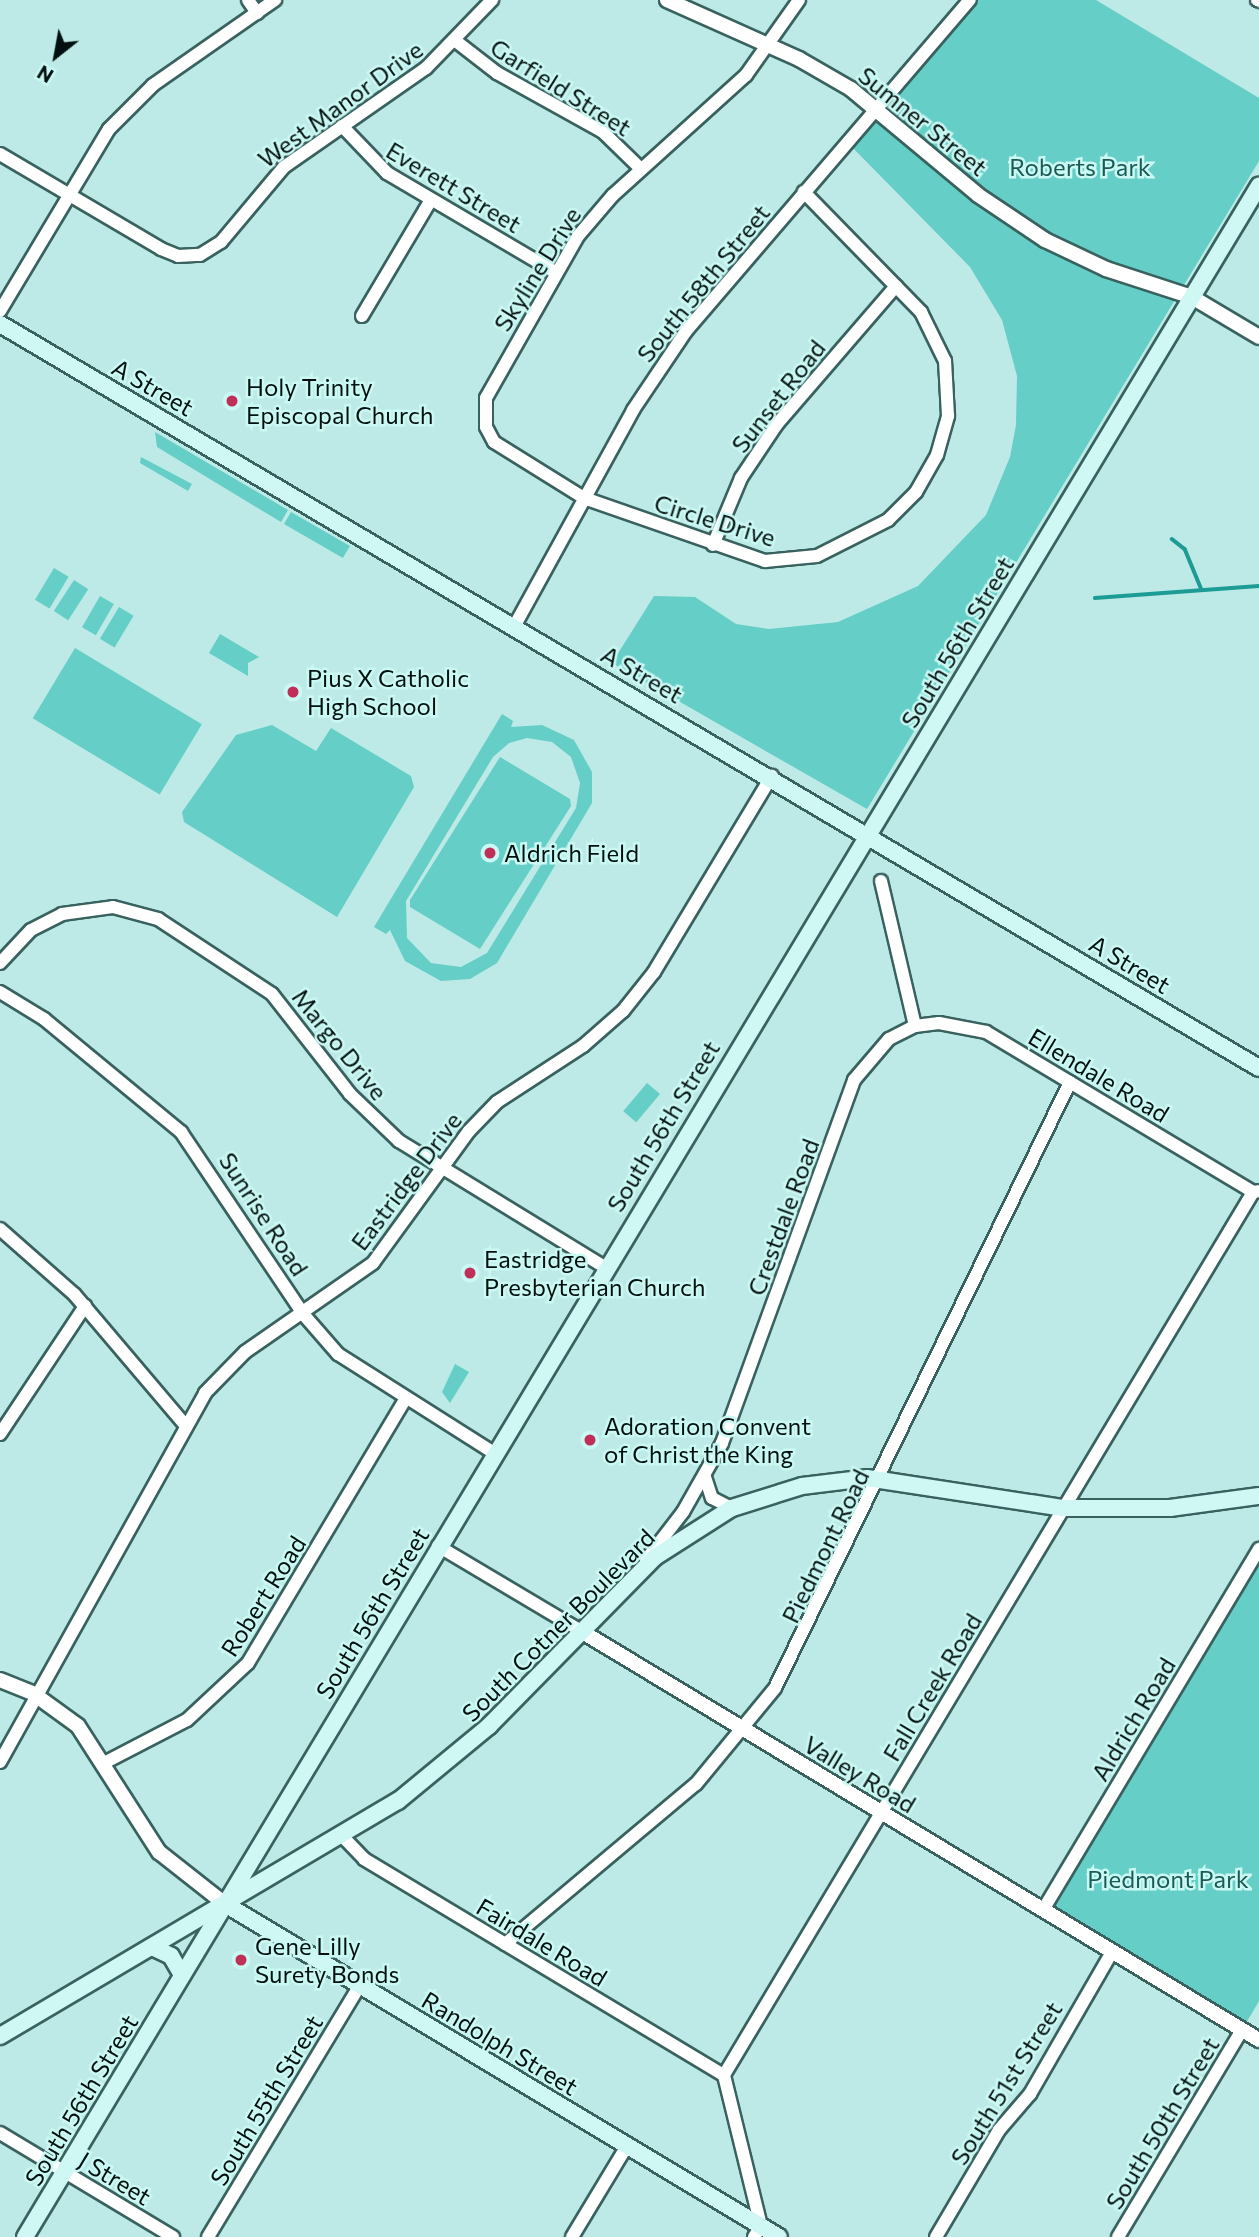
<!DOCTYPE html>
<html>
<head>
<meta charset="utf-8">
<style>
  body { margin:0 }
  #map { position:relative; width:1259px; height:2237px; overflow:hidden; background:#bdeae6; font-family:Commissioner,sans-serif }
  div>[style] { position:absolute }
  .green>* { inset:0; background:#64cec7; transform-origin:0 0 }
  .stream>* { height:3.5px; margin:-1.75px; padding:0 1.75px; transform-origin:1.75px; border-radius:1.75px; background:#1d9c95 }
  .roads { filter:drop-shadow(2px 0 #39625f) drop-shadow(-2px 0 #39625f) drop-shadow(0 2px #39625f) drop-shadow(0 -2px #39625f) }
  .minor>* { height:12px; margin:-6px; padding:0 6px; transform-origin:6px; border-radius:6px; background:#fff }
  .tertiary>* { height:14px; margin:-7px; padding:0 7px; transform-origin:7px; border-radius:7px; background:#fff }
  .secondary>* { height:16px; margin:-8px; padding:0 8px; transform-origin:8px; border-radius:8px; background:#cff7f4 }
  .dots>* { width:19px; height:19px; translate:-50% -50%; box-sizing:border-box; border:4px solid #caf8f3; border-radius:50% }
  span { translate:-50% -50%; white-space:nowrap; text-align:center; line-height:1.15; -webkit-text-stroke:5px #caf8f3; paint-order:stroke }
  .street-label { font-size:24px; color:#02100f }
  .park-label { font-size:24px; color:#1a5a56 }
  .poi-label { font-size:24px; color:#02100f }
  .left { translate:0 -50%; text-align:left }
  .north { position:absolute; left:21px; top:21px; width:70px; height:70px; -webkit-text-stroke:5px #caf8f3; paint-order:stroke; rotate:211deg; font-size:19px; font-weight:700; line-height:28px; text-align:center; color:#02100f }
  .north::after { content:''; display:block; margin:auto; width:24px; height:32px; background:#02100f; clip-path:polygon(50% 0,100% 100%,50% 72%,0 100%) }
</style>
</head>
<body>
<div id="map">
  <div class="green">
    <i style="clip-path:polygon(970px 0,1096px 0,1259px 98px,1259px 161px,867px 809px,612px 663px,654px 596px,695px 597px,736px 624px,769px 629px,838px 622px,918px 586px,986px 515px,1010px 457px,1016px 425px,1017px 376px,1002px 320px,970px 267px,848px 143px)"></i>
    <i style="clip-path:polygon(155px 432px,288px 510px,281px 522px,157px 447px)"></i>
    <i style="clip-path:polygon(141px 457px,192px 484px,188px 491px,140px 463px)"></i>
    <i style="left:291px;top:512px;width:68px;height:14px;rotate:30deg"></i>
    <i style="left:54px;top:568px;width:17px;height:37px;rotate:31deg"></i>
    <i style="left:74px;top:580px;width:17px;height:37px;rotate:33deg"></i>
    <i style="left:100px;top:596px;width:16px;height:36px;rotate:30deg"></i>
    <i style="left:119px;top:607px;width:17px;height:37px;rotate:31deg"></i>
    <i style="clip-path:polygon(220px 634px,259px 657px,248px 663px,248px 676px,209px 653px)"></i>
    <i style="left:75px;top:648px;width:148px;height:82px;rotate:31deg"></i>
    <i style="clip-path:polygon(evenodd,502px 714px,513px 721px,511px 727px,542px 725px,574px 740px,592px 772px,592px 803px,497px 963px,470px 979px,441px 981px,405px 961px,390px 930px,386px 934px,374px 927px,502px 714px,527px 738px,552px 742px,571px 757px,580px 783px,576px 808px,487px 953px,461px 967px,431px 963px,407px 938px,406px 901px,493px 757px,509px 743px,527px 738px)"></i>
    <i style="clip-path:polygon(272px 725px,316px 751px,331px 728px,411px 776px,414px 787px,337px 917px,184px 822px,182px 812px,236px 735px)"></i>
    <i style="clip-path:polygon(500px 757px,570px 799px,571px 806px,480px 949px,410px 907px,410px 900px)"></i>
    <i style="left:647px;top:1083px;width:17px;height:37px;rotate:40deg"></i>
    <i style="clip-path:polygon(455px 1364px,469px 1372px,450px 1403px,442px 1392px)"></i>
    <i style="clip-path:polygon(1259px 1554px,1259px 2001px,1242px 2030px,1043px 1910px)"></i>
  </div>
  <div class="stream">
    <i style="left:1172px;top:539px;width:16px;rotate:38deg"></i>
    <i style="left:1185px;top:549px;width:44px;rotate:67.5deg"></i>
    <i style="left:1095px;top:598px;width:164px;rotate:-4.2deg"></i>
  </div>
  <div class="roads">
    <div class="minor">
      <i style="left:248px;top:0;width:16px;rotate:55deg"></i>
      <i style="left:799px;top:0;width:92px;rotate:125.2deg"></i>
      <i style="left:746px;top:75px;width:179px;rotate:137.9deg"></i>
      <i style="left:613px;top:195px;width:54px;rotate:130.5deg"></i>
      <i style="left:578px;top:236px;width:186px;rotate:119.6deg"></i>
      <i style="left:486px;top:398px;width:29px;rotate:90deg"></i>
      <i style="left:486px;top:427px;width:17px;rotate:62deg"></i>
      <i style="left:494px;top:442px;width:106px;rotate:31.9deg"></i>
      <i style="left:584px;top:498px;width:192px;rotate:19.2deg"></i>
      <i style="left:765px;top:561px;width:52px;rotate:-5.5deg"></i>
      <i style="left:817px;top:556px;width:80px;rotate:-26.9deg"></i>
      <i style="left:888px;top:520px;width:40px;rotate:-45deg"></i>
      <i style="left:916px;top:492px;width:43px;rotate:-60.4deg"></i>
      <i style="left:937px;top:455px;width:41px;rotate:-74.2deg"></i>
      <i style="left:948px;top:416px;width:55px;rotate:-93.1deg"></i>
      <i style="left:945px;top:361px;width:55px;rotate:-116.1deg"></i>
      <i style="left:921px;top:312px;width:168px;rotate:-134.3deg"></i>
      <i style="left:1257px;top:0;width:2px;rotate:27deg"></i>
      <i style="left:457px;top:42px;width:51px;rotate:37.8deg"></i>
      <i style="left:497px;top:73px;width:121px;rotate:29.1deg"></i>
      <i style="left:603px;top:132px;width:53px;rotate:44.2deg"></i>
      <i style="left:342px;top:126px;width:65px;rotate:46.2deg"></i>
      <i style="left:387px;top:173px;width:195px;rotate:30.5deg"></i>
      <i style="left:0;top:154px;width:187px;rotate:30.5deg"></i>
      <i style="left:161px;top:249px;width:18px;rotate:22deg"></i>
      <i style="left:178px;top:256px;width:22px;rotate:-3deg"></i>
      <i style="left:200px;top:255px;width:25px;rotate:-32deg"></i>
      <i style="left:221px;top:242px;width:98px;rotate:-50deg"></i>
      <i style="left:284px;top:167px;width:173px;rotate:-34.9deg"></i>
      <i style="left:426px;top:68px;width:95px;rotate:-45.9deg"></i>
      <i style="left:0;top:311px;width:212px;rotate:-59.1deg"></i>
      <i style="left:109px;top:129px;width:62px;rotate:-45deg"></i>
      <i style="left:153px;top:85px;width:149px;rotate:-34.9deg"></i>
      <i style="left:362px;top:316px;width:135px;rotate:-59.3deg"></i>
      <i style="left:713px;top:545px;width:73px;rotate:-67.3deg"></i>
      <i style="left:741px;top:478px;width:65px;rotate:-56.3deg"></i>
      <i style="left:777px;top:424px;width:182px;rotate:-49.2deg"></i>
      <i style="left:515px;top:625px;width:245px;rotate:-61.2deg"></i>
      <i style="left:633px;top:410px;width:95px;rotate:-56.1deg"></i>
      <i style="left:686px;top:331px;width:436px;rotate:-49.4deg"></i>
      <i style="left:881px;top:881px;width:149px;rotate:76.8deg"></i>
      <i style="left:0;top:963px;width:45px;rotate:-46.8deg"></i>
      <i style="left:31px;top:930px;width:35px;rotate:-27deg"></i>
      <i style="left:62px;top:914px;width:51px;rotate:-7.8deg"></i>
      <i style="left:113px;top:907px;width:47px;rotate:14.9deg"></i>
      <i style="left:158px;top:919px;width:136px;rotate:33.3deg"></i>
      <i style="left:272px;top:994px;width:127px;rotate:52deg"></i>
      <i style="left:350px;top:1094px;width:68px;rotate:43.8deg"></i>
      <i style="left:399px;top:1141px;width:241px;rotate:31.5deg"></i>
      <i style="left:0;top:992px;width:52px;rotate:31.5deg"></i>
      <i style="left:44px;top:1019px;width:178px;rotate:39.5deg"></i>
      <i style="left:181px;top:1132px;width:220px;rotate:56.1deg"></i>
      <i style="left:304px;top:1315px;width:52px;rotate:48.9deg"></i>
      <i style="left:338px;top:1354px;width:185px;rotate:32.4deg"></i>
      <i style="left:0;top:1229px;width:98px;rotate:41.3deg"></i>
      <i style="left:74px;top:1294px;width:172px;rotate:49.7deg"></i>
      <i style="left:0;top:1434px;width:154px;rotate:-56.4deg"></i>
      <i style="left:705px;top:1477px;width:22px;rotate:72deg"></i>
      <i style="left:712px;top:1498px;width:22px;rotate:27deg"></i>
      <i style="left:438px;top:1546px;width:166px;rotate:30.7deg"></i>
      <i style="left:646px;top:1560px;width:61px;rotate:-52.4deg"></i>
      <i style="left:683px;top:1512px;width:79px;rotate:-60.5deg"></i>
      <i style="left:722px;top:1443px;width:386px;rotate:-70deg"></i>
      <i style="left:854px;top:1080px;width:54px;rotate:-49.5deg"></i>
      <i style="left:889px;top:1039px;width:29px;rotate:-27deg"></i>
      <i style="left:915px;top:1026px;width:24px;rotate:-7deg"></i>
      <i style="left:939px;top:1023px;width:48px;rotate:10.8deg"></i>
      <i style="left:986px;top:1032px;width:311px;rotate:30.9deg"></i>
      <i style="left:0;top:1762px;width:422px;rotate:-60.9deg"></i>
      <i style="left:205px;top:1393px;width:57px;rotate:-45.7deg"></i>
      <i style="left:245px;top:1352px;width:156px;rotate:-34.8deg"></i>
      <i style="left:373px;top:1263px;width:163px;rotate:-54deg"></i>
      <i style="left:469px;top:1131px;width:40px;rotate:-46deg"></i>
      <i style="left:497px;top:1102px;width:103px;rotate:-33.1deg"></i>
      <i style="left:583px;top:1046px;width:53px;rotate:-41.2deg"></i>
      <i style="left:623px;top:1011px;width:50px;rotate:-51.5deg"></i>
      <i style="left:654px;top:972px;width:229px;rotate:-59deg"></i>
      <i style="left:104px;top:1763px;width:93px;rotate:-27.4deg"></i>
      <i style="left:187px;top:1720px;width:83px;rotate:-43.1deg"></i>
      <i style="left:248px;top:1663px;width:306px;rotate:-59.2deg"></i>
      <i style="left:344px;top:1838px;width:29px;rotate:46deg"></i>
      <i style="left:364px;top:1859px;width:420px;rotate:31deg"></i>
      <i style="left:1043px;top:1910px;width:421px;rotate:-59.1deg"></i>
      <i style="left:505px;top:1944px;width:249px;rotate:-40deg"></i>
      <i style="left:696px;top:1784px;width:124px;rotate:-50.5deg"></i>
      <i style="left:775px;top:1688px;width:674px;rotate:-64.04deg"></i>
      <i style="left:0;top:2133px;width:202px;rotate:31deg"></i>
      <i style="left:208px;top:2237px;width:294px;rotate:-58.9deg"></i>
      <i style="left:572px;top:2237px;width:106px;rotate:-58.9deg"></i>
      <i style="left:754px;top:2237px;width:13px;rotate:-58deg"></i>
      <i style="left:761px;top:2226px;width:155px;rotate:-103.8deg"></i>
      <i style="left:724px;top:2075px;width:1029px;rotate:-59.07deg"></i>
      <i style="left:1253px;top:1192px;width:6px;rotate:-9deg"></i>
      <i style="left:936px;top:2237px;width:124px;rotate:-59.5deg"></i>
      <i style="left:999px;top:2130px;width:48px;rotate:-49.3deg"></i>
      <i style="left:1030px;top:2094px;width:164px;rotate:-60deg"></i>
      <i style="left:1118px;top:2237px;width:241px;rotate:-59.1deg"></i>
    </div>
    <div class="tertiary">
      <i style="left:667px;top:0;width:145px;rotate:24.1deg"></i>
      <i style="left:799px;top:59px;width:60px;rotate:30deg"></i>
      <i style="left:851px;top:89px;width:165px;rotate:39.8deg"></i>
      <i style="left:978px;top:195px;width:81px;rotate:33.9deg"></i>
      <i style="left:1045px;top:240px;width:68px;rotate:25.4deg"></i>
      <i style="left:1106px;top:269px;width:90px;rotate:18deg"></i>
      <i style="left:1192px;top:297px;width:78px;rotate:30.8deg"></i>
      <i style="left:581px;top:1631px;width:792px;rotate:31.1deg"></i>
      <i style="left:0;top:1680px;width:37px;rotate:22deg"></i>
      <i style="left:34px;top:1694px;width:54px;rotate:36deg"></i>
      <i style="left:78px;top:1726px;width:150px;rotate:57.3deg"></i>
      <i style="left:159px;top:1852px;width:84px;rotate:38.2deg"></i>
    </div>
    <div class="secondary">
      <i style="left:0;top:324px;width:1462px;rotate:30.58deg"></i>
      <i style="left:225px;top:1904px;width:646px;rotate:31.01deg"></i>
      <i style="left:152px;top:1947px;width:21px;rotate:25deg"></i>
      <i style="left:171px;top:1956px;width:22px;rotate:60deg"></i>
      <i style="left:0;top:2036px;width:462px;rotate:-30.6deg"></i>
      <i style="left:398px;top:1801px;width:118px;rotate:-39.5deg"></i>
      <i style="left:489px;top:1726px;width:237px;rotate:-45.5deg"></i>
      <i style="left:655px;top:1557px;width:91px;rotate:-32.5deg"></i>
      <i style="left:732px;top:1508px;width:73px;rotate:-17.4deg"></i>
      <i style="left:802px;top:1486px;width:65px;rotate:-7deg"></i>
      <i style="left:867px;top:1478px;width:199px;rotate:8.7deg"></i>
      <i style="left:1064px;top:1508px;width:106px"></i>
      <i style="left:1170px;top:1508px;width:90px;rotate:-7.7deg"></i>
      <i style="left:25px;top:2237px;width:2394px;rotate:-58.97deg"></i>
    </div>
  </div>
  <div class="dots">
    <i style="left:232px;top:401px;background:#bf2f58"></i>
    <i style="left:293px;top:692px;background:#bf2f58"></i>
    <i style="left:490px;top:853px;background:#bf2f58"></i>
    <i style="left:470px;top:1273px;background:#bf2f58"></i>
    <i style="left:590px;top:1440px;background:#bf2f58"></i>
    <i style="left:241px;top:1960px;background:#bf2f58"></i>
  </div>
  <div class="street-label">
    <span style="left:561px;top:87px;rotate:32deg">Garfield Street</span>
    <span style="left:340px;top:104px;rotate:-36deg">West Manor Drive</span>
    <span style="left:923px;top:121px;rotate:39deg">Sumner Street</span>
    <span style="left:454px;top:187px;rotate:31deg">Everett Street</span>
    <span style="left:537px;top:269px;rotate:-58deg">Skyline Drive</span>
    <span style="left:703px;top:283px;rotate:-51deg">South 58th Street</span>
    <span style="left:153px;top:387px;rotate:30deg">A Street</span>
    <span style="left:778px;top:396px;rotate:-52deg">Sunset Road</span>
    <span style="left:715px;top:520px;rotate:17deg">Circle Drive</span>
    <span style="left:957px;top:642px;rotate:-59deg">South 56th Street</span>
    <span style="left:642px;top:674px;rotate:30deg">A Street</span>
    <span style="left:1130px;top:964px;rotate:31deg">A Street</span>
    <span style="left:340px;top:1044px;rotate:51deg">Margo Drive</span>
    <span style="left:1099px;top:1075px;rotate:31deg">Ellendale Road</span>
    <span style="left:663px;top:1126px;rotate:-59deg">South 56th Street</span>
    <span style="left:406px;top:1181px;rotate:-53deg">Eastridge Drive</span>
    <span style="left:264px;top:1214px;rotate:57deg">Sunrise Road</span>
    <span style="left:783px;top:1217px;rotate:-70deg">Crestdale Road</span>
    <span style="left:825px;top:1546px;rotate:-64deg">Piedmont Road</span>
    <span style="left:263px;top:1596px;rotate:-58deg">Robert Road</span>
    <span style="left:372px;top:1613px;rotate:-59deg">South 56th Street</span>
    <span style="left:558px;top:1625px;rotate:-45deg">South Cotner Boulevard</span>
    <span style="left:932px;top:1687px;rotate:-59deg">Fall Creek Road</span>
    <span style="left:1133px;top:1719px;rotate:-59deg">Aldrich Road</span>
    <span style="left:860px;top:1774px;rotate:31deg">Valley Road</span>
    <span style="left:542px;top:1942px;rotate:31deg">Fairdale Road</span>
    <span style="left:500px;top:2043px;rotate:31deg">Randolph Street</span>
    <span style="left:1006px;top:2083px;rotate:-58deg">South 51st Street</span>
    <span style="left:81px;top:2100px;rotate:-59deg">South 56th Street</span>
    <span style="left:266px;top:2100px;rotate:-59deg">South 55th Street</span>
    <span style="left:1162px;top:2123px;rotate:-59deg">South 50th Street</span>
    <span style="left:115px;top:2178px;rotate:31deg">J Street</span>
  </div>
  <div class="park-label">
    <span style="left:1080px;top:167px">Roberts Park</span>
    <span style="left:1168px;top:1879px">Piedmont Park</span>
  </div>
  <div class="poi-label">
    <span class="left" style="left:246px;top:401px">Holy Trinity<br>Episcopal Church</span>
    <span class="left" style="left:307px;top:692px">Pius X Catholic<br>High School</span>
    <span class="left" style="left:504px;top:853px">Aldrich Field</span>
    <span class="left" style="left:484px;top:1273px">Eastridge<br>Presbyterian Church</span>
    <span class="left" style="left:604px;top:1440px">Adoration Convent<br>of Christ the King</span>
    <span class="left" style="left:255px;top:1960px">Gene Lilly<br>Surety Bonds</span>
  </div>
  <div class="north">N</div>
</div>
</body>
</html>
